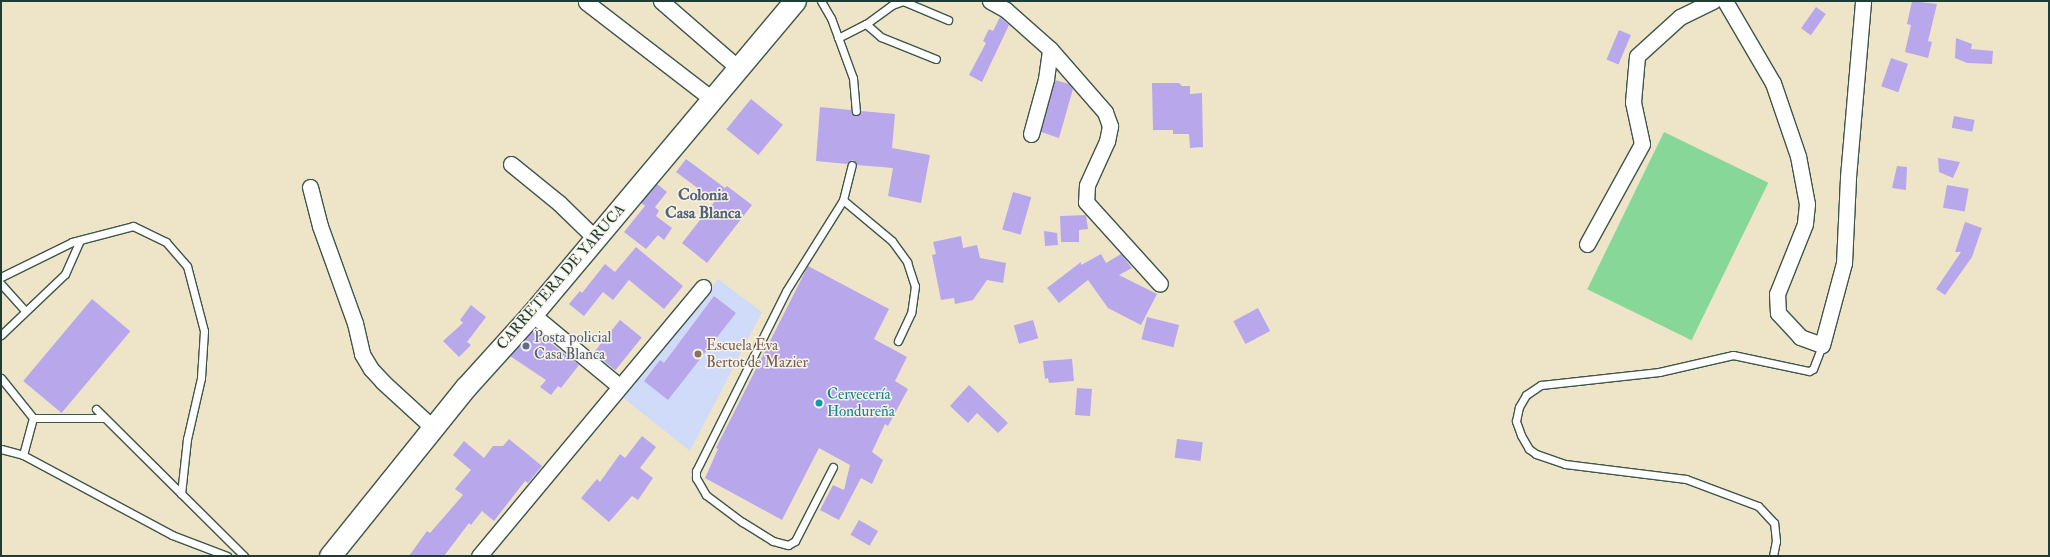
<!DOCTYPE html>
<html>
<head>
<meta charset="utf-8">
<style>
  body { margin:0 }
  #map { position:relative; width:2050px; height:557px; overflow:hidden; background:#eee5c9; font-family:"IM FELL Double Pica",serif }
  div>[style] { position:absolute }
  .built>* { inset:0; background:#d0daf9 }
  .green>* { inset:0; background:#86d798; transform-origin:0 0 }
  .building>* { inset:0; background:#b8a7eb; transform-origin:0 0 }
  .roads { filter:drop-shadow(1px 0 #3e564a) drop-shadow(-1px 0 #3e564a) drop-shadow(0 1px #3e564a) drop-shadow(0 -1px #3e564a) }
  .lane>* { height:7px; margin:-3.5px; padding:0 3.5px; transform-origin:3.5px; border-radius:3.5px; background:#fff }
  .street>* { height:15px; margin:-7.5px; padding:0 7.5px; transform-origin:7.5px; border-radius:7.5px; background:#fff }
  .secondary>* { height:21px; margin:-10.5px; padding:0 10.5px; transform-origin:10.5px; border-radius:10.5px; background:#fff }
  .dots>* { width:11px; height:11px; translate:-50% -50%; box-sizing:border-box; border:2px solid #f7f3e8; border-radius:50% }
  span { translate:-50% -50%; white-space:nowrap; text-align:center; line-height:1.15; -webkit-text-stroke:3px #f7f3e8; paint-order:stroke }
  .street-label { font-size:15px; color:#1f3d34 }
  .service-label { font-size:15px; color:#4e5e75 }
  .left { translate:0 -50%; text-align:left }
  .education-label { font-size:15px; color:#785e54 }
  .culture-label { font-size:15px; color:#0d838f }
  .neighbourhood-label { font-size:16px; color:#556274; font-weight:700 }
  .frame { position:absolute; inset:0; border:2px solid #1f3d34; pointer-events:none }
</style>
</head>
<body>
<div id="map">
  <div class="built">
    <i style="clip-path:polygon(718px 279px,762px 312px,690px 451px,621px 396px)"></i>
  </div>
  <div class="green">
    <i style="left:1664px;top:132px;width:116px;height:175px;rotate:26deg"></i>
  </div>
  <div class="building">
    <i style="clip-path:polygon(1912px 1px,1937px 4px,1928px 41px,1932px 42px,1928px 58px,1905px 52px,1911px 25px,1907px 24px)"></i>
    <i style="left:1816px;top:7px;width:12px;height:26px;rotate:35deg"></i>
    <i style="clip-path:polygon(1000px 17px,1009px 25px,982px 82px,969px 75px,986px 43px,983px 41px,989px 29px,993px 31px)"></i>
    <i style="left:1619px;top:30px;width:13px;height:32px;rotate:23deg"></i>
    <i style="clip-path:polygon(1956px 38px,1972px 44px,1971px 49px,1993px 51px,1992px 64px,1967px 63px,1955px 58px)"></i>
    <i style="left:1891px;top:58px;width:18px;height:30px;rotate:19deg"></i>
    <i style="clip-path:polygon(1055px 80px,1069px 84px,1073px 89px,1059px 138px,1041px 132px)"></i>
    <i style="clip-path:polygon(1152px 83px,1179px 83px,1182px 86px,1190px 86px,1190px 94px,1202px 93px,1203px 147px,1190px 148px,1189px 134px,1173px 134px,1173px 130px,1153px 130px)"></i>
    <i style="left:751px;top:99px;width:41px;height:39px;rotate:39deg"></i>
    <i style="clip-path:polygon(820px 107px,851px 110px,856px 116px,861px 111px,895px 114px,892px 148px,930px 155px,921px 203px,888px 196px,893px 168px,857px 165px,853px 160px,847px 164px,816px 161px)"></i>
    <i style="left:1954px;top:116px;width:21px;height:12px;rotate:11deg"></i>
    <i style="clip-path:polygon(1938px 158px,1960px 162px,1953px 178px,1939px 172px)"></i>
    <i style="clip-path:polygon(686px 159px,725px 188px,727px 186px,752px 205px,707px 263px,682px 243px,715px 201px,676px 172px)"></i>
    <i style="clip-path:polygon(1897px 166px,1907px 167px,1906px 190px,1892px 188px)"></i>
    <i style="clip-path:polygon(657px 184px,667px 192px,655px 207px,659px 211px,656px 216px,672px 228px,664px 240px,658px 235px,646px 249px,624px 232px,645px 206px,641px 203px)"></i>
    <i style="left:1947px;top:185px;width:22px;height:23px;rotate:10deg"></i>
    <i style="left:1013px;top:192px;width:19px;height:39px;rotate:16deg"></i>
    <i style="clip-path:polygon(1086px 215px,1088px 229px,1079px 230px,1079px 242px,1061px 242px,1060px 216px)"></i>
    <i style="clip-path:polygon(1965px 222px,1982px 228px,1972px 257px,1945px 295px,1936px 289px,1961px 252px,1955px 252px)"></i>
    <i style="clip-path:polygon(1044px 231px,1057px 233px,1058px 245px,1045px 246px)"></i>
    <i style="clip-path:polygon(961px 236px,963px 248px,977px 245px,980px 258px,1006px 263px,1003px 283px,987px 280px,973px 300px,955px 304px,954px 298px,941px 300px,932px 255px,936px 254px,933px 242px)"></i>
    <i style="clip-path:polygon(636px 247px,683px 286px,664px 309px,629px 280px,613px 300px,603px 292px,584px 316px,569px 304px,580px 291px,582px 293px,605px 264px,615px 272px)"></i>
    <i style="clip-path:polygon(1101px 254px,1106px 263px,1121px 254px,1132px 268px,1119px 275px,1157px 294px,1141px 325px,1108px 308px,1088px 280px,1059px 303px,1047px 288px,1081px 262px,1081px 265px)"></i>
    <i style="clip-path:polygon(808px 266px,889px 309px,874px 339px,907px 357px,895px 381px,908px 389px,888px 426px,885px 424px,872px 452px,883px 460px,872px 484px,861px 478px,839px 520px,820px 510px,833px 485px,844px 490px,850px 465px,819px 448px,782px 520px,705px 478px,718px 449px,716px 448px)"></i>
    <i style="clip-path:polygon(714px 296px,736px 313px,668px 400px,644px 381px,660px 360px,664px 363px)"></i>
    <i style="left:92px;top:299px;width:50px;height:107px;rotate:40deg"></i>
    <i style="clip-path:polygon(471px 305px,486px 317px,467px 342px,471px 345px,459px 357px,443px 341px,463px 323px,460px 320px)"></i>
    <i style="left:1258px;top:308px;width:26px;height:28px;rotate:62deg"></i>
    <i style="left:1147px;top:317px;width:33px;height:23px;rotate:14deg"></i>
    <i style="left:620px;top:320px;width:28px;height:42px;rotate:39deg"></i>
    <i style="left:1033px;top:320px;width:19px;height:20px;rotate:74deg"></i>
    <i style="clip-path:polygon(534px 330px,579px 365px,561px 388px,558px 386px,551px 395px,540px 387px,546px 380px,510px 356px)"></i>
    <i style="clip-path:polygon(1072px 359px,1074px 381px,1049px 383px,1048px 378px,1045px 379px,1043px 361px)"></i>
    <i style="clip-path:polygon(969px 385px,1008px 423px,998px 433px,977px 413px,968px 423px,950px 406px)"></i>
    <i style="left:1077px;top:388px;width:15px;height:27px;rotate:4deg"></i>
    <i style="clip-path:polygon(642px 436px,656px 447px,640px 468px,653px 478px,638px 500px,632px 496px,609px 522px,581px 498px,597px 479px,600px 482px,620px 454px,625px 458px)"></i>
    <i style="clip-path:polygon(509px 439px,542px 466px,528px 483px,525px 481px,494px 521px,482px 511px,471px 525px,469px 523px,444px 556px,409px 556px,427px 531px,430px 533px,463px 495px,455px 489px,471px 470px,453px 455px,464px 441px,484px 458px,493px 446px,503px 446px)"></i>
    <i style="left:1177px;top:439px;width:26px;height:19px;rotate:7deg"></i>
    <i style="left:859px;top:520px;width:22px;height:17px;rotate:30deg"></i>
  </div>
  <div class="roads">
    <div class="lane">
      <i style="left:821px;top:1px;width:20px;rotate:60deg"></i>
      <i style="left:831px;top:18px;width:64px;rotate:69.9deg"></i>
      <i style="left:853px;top:78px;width:33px;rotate:85deg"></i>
      <i style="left:866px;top:24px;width:20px;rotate:41deg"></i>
      <i style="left:881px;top:37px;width:59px;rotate:21.8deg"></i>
      <i style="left:838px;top:38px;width:31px;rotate:-27deg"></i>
      <i style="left:866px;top:24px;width:32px;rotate:-36deg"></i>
      <i style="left:892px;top:5px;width:12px;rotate:-20deg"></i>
      <i style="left:903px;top:1px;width:49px;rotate:22.9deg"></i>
      <i style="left:843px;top:200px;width:64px;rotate:39.9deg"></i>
      <i style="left:892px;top:241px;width:26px;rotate:54deg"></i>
      <i style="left:907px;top:262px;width:25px;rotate:72deg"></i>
      <i style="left:915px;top:286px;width:27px;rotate:98deg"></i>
      <i style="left:911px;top:313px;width:31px;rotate:115deg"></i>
      <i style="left:1px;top:277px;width:79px;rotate:-26.2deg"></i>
      <i style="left:72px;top:242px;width:63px;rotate:-14.7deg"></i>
      <i style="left:133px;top:226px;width:37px;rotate:26deg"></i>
      <i style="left:166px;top:242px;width:32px;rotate:49deg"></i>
      <i style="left:187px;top:266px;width:67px;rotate:75.3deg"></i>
      <i style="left:204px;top:331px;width:47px;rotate:93.7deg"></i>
      <i style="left:201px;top:378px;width:63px;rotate:102.9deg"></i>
      <i style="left:187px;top:439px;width:55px;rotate:96.2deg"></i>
      <i style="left:1px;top:284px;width:36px;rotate:48deg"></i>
      <i style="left:1px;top:335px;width:88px;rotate:-43.6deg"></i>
      <i style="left:65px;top:274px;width:37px;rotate:-66deg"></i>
      <i style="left:1px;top:378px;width:51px;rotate:51.3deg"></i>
      <i style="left:33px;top:418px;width:71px"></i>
      <i style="left:96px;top:409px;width:209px;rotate:44.8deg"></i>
      <i style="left:1px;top:449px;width:23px;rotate:15deg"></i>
      <i style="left:23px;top:455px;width:169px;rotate:28.2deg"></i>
      <i style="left:172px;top:535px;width:59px;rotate:20.9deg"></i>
      <i style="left:23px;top:455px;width:38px;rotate:-75deg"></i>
      <i style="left:833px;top:467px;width:83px;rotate:117.2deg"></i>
      <i style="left:795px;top:541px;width:8px;rotate:150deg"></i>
      <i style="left:788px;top:545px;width:16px;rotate:-165deg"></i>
      <i style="left:773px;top:541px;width:36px;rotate:-148deg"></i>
      <i style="left:742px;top:522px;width:45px;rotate:-143.1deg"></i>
      <i style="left:706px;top:495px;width:20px;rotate:-120deg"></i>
      <i style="left:696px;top:478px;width:7px;rotate:-90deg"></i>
      <i style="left:696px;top:471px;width:201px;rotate:-63.4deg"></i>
      <i style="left:786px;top:291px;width:107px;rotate:-57.9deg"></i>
      <i style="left:843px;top:200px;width:36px;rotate:-76deg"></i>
      <i style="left:1773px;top:556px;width:15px;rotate:-79deg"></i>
      <i style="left:1776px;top:541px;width:18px;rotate:-96deg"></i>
      <i style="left:1774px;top:523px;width:23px;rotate:-133deg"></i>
      <i style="left:1758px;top:506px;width:77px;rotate:-159.4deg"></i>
      <i style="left:1686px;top:479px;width:122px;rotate:-172.9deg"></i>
      <i style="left:1565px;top:464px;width:31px;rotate:-161deg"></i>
      <i style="left:1536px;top:454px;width:9px;rotate:-144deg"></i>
      <i style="left:1529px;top:449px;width:16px;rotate:-120deg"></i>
      <i style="left:1521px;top:435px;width:15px;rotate:-110deg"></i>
      <i style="left:1516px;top:421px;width:14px;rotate:-78deg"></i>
      <i style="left:1519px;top:407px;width:14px;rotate:-60deg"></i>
      <i style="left:1526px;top:395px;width:18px;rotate:-34deg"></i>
      <i style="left:1541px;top:385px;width:119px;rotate:-6.3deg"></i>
      <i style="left:1659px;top:372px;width:76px;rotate:-12.9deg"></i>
      <i style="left:1733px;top:355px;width:78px;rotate:11.9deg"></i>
      <i style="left:1809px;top:371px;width:4px;rotate:-27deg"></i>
      <i style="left:1813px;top:369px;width:26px;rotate:-69deg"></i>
    </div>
    <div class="street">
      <i style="left:661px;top:1px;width:102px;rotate:41deg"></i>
      <i style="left:990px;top:1px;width:18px;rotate:29deg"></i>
      <i style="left:1006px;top:10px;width:59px;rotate:41.6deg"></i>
      <i style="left:1050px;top:49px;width:84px;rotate:48.9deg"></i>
      <i style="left:1105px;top:112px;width:15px;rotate:70deg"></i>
      <i style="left:1110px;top:126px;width:15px;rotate:101deg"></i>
      <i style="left:1107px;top:141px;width:48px;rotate:114.4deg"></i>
      <i style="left:1087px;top:185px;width:17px;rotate:93deg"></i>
      <i style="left:1086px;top:202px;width:110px;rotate:47.9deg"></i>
      <i style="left:1725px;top:1px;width:95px;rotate:59.7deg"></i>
      <i style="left:1773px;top:83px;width:77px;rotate:71.1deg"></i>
      <i style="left:1798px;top:156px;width:49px;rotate:79.4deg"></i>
      <i style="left:1807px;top:204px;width:20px;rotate:96deg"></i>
      <i style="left:1805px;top:224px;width:75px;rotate:111.8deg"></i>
      <i style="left:1777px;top:294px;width:19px;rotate:87deg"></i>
      <i style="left:1778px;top:313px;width:33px;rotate:47deg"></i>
      <i style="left:1800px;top:337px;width:23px;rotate:20deg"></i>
      <i style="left:1822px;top:345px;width:85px;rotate:-75deg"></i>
      <i style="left:1844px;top:263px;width:86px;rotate:-87.3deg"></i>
      <i style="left:1848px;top:177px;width:177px;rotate:-85.1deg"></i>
      <i style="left:586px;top:2px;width:159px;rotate:37.6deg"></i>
      <i style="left:1031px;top:134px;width:57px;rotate:-74.7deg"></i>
      <i style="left:1046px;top:79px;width:30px;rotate:-82deg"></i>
      <i style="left:511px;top:164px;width:62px;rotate:39.1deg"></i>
      <i style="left:559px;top:203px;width:50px;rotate:44.2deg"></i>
      <i style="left:310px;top:187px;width:40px;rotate:75.6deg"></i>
      <i style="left:320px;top:226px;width:103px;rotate:70.2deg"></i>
      <i style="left:355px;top:323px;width:32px;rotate:77deg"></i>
      <i style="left:362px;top:354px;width:17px;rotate:59deg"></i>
      <i style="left:371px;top:369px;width:18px;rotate:47deg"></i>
      <i style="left:383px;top:382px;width:68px;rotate:42.6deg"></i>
      <i style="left:1587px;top:244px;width:114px;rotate:-61.2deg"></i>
      <i style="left:1642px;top:144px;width:43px;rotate:-102.1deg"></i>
      <i style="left:1633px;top:102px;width:46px;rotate:-85deg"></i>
      <i style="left:1637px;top:56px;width:58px;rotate:-42.2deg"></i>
      <i style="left:1680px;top:17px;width:37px;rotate:-26deg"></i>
      <i style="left:532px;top:314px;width:113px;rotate:39.6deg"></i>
      <i style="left:479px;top:556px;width:350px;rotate:-50.2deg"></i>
    </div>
    <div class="secondary">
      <i style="left:330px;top:556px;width:217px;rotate:-51.2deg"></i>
      <i style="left:466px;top:387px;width:98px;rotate:-47.9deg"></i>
      <i style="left:532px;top:314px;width:409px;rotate:-50deg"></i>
    </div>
  </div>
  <div class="dots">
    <i style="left:526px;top:346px;background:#5c6f8a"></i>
    <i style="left:698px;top:354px;background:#8d6e63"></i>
    <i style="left:819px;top:403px;background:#0f9aa8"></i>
  </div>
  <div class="street-label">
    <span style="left:561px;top:277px;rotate:-49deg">CARRETERA DE YARUCA</span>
  </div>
  <div class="service-label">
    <span class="left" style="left:534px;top:346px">Posta policial<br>Casa Blanca</span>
  </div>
  <div class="education-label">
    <span class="left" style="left:706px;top:354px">Escuela Eva<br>Bertot de Mazier</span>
  </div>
  <div class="culture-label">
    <span class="left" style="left:827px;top:403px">Cervecería<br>Hondureña</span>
  </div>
  <div class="neighbourhood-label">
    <span style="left:703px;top:204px">Colonia<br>Casa Blanca</span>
  </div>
  <div class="frame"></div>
</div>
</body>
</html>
